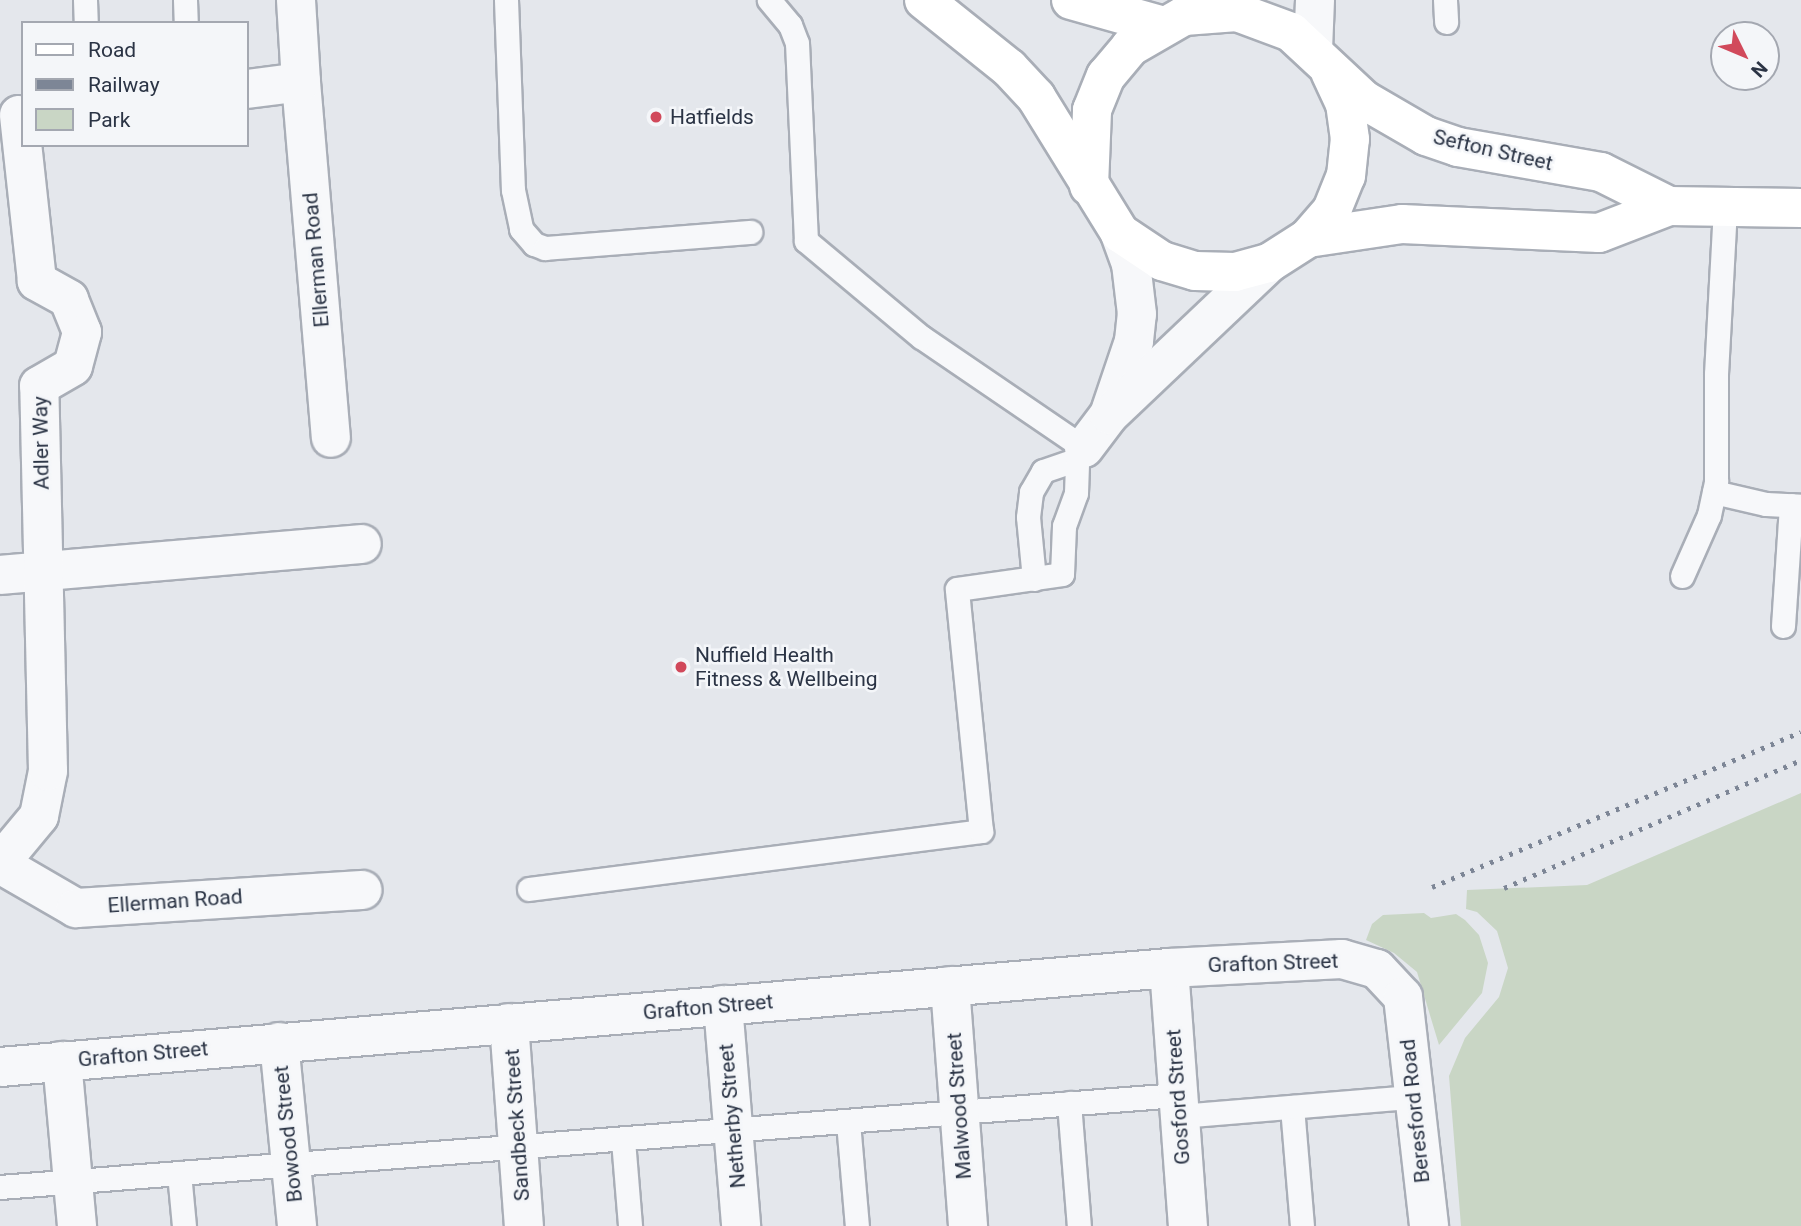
<!DOCTYPE html>
<html>
<head>
<meta charset="utf-8">
<style>
  body { margin:0 }
  #map { position:relative; width:1801px; height:1226px; overflow:hidden; background:#e4e7ec; font-family:Roboto,sans-serif }
  div>[style] { position:absolute }
  .green>* { inset:0; background:#c9d6c5 }
  .roads { filter:drop-shadow(2px 0 #a9aeb7) drop-shadow(-2px 0 #a9aeb7) drop-shadow(0 2px #a9aeb7) drop-shadow(0 -2px #a9aeb7) }
  .lane>* { height:23px; margin:-11.5px; padding:0 11.5px; transform-origin:11.5px; border-radius:11.5px; background:#f7f8fa }
  .street>* { height:38px; margin:-19px; padding:0 19px; transform-origin:19px; border-radius:19px; background:#f7f8fa }
  .secondary>* { height:38px; margin:-19px; padding:0 19px; transform-origin:19px; border-radius:19px; background:#fff }
  .rail>* { height:5px; margin-top:-2.5px; transform-origin:0; background:repeating-linear-gradient(90deg,#7d8696 0 3.5px,transparent 0 10.5px) }
  .dots>* { width:19px; height:19px; translate:-50% -50%; box-sizing:border-box; border:4px solid #f4f6f9; border-radius:50% }
  span { translate:-50% -50%; white-space:nowrap; text-align:center; line-height:1.15; -webkit-text-stroke:5px #f4f6f9; paint-order:stroke }
  .poi-label { font-size:21px; color:#2b3445 }
  .left { translate:0 -50%; text-align:left }
  .street-label { font-size:21px; color:#2b3445 }
  .legend { position:absolute; left:21px; top:21px; width:228px; height:126px; box-sizing:border-box; background:#f4f6f9; border:2px solid #a4a8b1; margin:0; padding:9px 12px; list-style:none; font-size:21px; color:#2b3445 }
  .legend li { display:flex; align-items:center; gap:14px; height:35px }
  .legend b { width:35px; border:2px solid #a4a8b1 }
  .north { position:absolute; left:1710px; top:21px; width:70px; height:70px; box-sizing:border-box; background:#f4f6f9; border:2px solid #a4a8b1; border-radius:50%; rotate:133deg; font-size:19px; font-weight:700; line-height:28px; text-align:center; color:#2b3445 }
  .north::after { content:''; display:block; margin:auto; width:24px; height:32px; background:#d1495b; clip-path:polygon(50% 0,100% 100%,50% 72%,0 100%) }
</style>
</head>
<body>
<div id="map">
  <div class="green">
    <i style="clip-path:polygon(1801px 793px,1801px 1226px,1461px 1226px,1449px 1076px,1465px 1038px,1499px 997px,1508px 968px,1497px 931px,1477px 912px,1466px 909px,1467px 890px,1587px 885px)"></i>
    <i style="clip-path:polygon(1424px 913px,1431px 918px,1456px 914px,1465px 920px,1479px 935px,1488px 963px,1482px 993px,1439px 1045px,1417px 972px,1394px 953px,1366px 940px,1372px 924px,1383px 915px)"></i>
  </div>
  <div class="roads">
    <div class="lane">
      <i style="left:85px;top:0;width:23px;rotate:88deg"></i>
      <i style="left:185px;top:0;width:23px;rotate:88deg"></i>
      <i style="left:506px;top:0;width:190px;rotate:87.9deg"></i>
      <i style="left:513px;top:190px;width:40px;rotate:78deg"></i>
      <i style="left:521px;top:229px;width:20px;rotate:49deg"></i>
      <i style="left:534px;top:244px;width:12px;rotate:20deg"></i>
      <i style="left:545px;top:248px;width:206px;rotate:-4.5deg"></i>
      <i style="left:1445px;top:0;width:22px;rotate:87deg"></i>
      <i style="left:1714px;top:492px;width:53px;rotate:13deg"></i>
      <i style="left:1766px;top:504px;width:35px;rotate:3deg"></i>
      <i style="left:1682px;top:576px;width:67px;rotate:-66.1deg"></i>
      <i style="left:1709px;top:515px;width:35px;rotate:-78deg"></i>
      <i style="left:1716px;top:481px;width:107px;rotate:-90deg"></i>
      <i style="left:1716px;top:374px;width:166px;rotate:-86.9deg"></i>
      <i style="left:1034px;top:579px;width:62px;rotate:-95.5deg"></i>
      <i style="left:1028px;top:517px;width:25px;rotate:-83deg"></i>
      <i style="left:1031px;top:492px;width:24px;rotate:-60deg"></i>
      <i style="left:1043px;top:471px;width:36px;rotate:-19deg"></i>
      <i style="left:1783px;top:626px;width:121px;rotate:-86.2deg"></i>
      <i style="left:529px;top:889px;width:456px;rotate:-7.3deg"></i>
      <i style="left:981px;top:831px;width:243px;rotate:-95.7deg"></i>
      <i style="left:957px;top:589px;width:106px;rotate:-8.1deg"></i>
      <i style="left:1062px;top:574px;width:48px;rotate:-87.6deg"></i>
      <i style="left:1064px;top:526px;width:35px;rotate:-70deg"></i>
      <i style="left:1076px;top:493px;width:34px;rotate:-88deg"></i>
      <i style="left:1077px;top:459px;width:13px;rotate:-58deg"></i>
      <i style="left:1084px;top:448px;width:197px;rotate:-145.7deg"></i>
      <i style="left:921px;top:337px;width:150px;rotate:-140.1deg"></i>
      <i style="left:806px;top:241px;width:198px;rotate:-92.6deg"></i>
      <i style="left:797px;top:43px;width:19px;rotate:-111deg"></i>
      <i style="left:790px;top:25px;width:33px;rotate:-130deg"></i>
      <i style="left:1069px;top:1103px;width:123px;rotate:85.4deg"></i>
      <i style="left:1292px;top:1107px;width:119px;rotate:85.2deg"></i>
      <i style="left:1179px;top:1116px;width:234px;rotate:-4.7deg"></i>
      <i style="left:848px;top:1122px;width:104px;rotate:85.1deg"></i>
      <i style="left:623px;top:1140px;width:86px;rotate:85.3deg"></i>
      <i style="left:179px;top:1173px;width:53px;rotate:84.6deg"></i>
      <i style="left:0;top:1187px;width:1182px;rotate:-4.47deg"></i>
    </div>
    <div class="street">
      <i style="left:1313px;top:50px;width:50px;rotate:-87.7deg"></i>
      <i style="left:301px;top:82px;width:357px;rotate:85.2deg"></i>
      <i style="left:247px;top:89px;width:54px;rotate:-7.4deg"></i>
      <i style="left:301px;top:82px;width:82px;rotate:-93.5deg"></i>
      <i style="left:1111px;top:409px;width:72px;rotate:-71.3deg"></i>
      <i style="left:1134px;top:341px;width:27px;rotate:-84deg"></i>
      <i style="left:1137px;top:314px;width:50px;rotate:-96.8deg"></i>
      <i style="left:1131px;top:264px;width:33px;rotate:-110deg"></i>
      <i style="left:1084px;top:448px;width:41px;rotate:-52.9deg"></i>
      <i style="left:1109px;top:415px;width:221px;rotate:-43.5deg"></i>
      <i style="left:0;top:575px;width:363px;rotate:-4.9deg"></i>
      <i style="left:0;top:863px;width:61px;rotate:-50.3deg"></i>
      <i style="left:39px;top:816px;width:46px;rotate:-78.7deg"></i>
      <i style="left:48px;top:771px;width:385px;rotate:-91.3deg"></i>
      <i style="left:39px;top:386px;width:39px;rotate:-30deg"></i>
      <i style="left:73px;top:366px;width:35px;rotate:-75deg"></i>
      <i style="left:82px;top:332px;width:35px;rotate:-112deg"></i>
      <i style="left:69px;top:299px;width:37px;rotate:-151deg"></i>
      <i style="left:37px;top:281px;width:167px;rotate:-96.2deg"></i>
      <i style="left:0;top:864px;width:88px;rotate:30.1deg"></i>
      <i style="left:76px;top:908px;width:287px;rotate:-3.6deg"></i>
      <i style="left:1169px;top:968px;width:259px;rotate:85.8deg"></i>
      <i style="left:950px;top:986px;width:241px;rotate:85.7deg"></i>
      <i style="left:723px;top:1005px;width:222px;rotate:85.3deg"></i>
      <i style="left:509px;top:1023px;width:204px;rotate:85.8deg"></i>
      <i style="left:279px;top:1042px;width:185px;rotate:84.4deg"></i>
      <i style="left:62px;top:1061px;width:166px;rotate:84.8deg"></i>
      <i style="left:0;top:1067px;width:1173px;rotate:-4.84deg"></i>
      <i style="left:1169px;top:968px;width:173px;rotate:-3deg"></i>
      <i style="left:1342px;top:959px;width:36px;rotate:16deg"></i>
      <i style="left:1377px;top:969px;width:38px;rotate:47deg"></i>
      <i style="left:1403px;top:997px;width:230px;rotate:83.5deg"></i>
    </div>
    <div class="secondary">
      <i style="left:924px;top:0;width:109px;rotate:38.7deg"></i>
      <i style="left:1009px;top:68px;width:40px;rotate:47deg"></i>
      <i style="left:1036px;top:97px;width:160px;rotate:58.3deg"></i>
      <i style="left:1120px;top:233px;width:50px;rotate:33.7deg"></i>
      <i style="left:1162px;top:261px;width:34px;rotate:17deg"></i>
      <i style="left:1195px;top:271px;width:40px;rotate:1.4deg"></i>
      <i style="left:1235px;top:272px;width:35px;rotate:-15deg"></i>
      <i style="left:1269px;top:263px;width:46px;rotate:-32.7deg"></i>
      <i style="left:1308px;top:238px;width:37px;rotate:-49deg"></i>
      <i style="left:1332px;top:210px;width:37px;rotate:-68deg"></i>
      <i style="left:1346px;top:176px;width:37px;rotate:-84deg"></i>
      <i style="left:1350px;top:139px;width:35px;rotate:-98deg"></i>
      <i style="left:1345px;top:104px;width:35px;rotate:-115deg"></i>
      <i style="left:1071px;top:0;width:92px;rotate:15.7deg"></i>
      <i style="left:1089px;top:186px;width:76px;rotate:-87.7deg"></i>
      <i style="left:1092px;top:110px;width:37px;rotate:-68deg"></i>
      <i style="left:1106px;top:76px;width:38px;rotate:-50deg"></i>
      <i style="left:1130px;top:47px;width:62px;rotate:-29.9deg"></i>
      <i style="left:1184px;top:16px;width:53px;rotate:-4.3deg"></i>
      <i style="left:1237px;top:12px;width:58px;rotate:20.3deg"></i>
      <i style="left:1291px;top:32px;width:100px;rotate:43deg"></i>
      <i style="left:1364px;top:100px;width:72px;rotate:30.1deg"></i>
      <i style="left:1426px;top:136px;width:34px;rotate:19deg"></i>
      <i style="left:1458px;top:147px;width:145px;rotate:9.9deg"></i>
      <i style="left:1601px;top:172px;width:76px;rotate:26.6deg"></i>
      <i style="left:1669px;top:206px;width:132px;rotate:0.9deg"></i>
      <i style="left:1308px;top:238px;width:95px;rotate:-8.5deg"></i>
      <i style="left:1402px;top:224px;width:197px;rotate:2.6deg"></i>
      <i style="left:1599px;top:233px;width:75px;rotate:-21.1deg"></i>
    </div>
  </div>
  <div class="rail">
    <i style="left:1432px;top:887px;width:400px;rotate:-22.8deg"></i>
    <i style="left:1504px;top:888px;width:323px;rotate:-23.3deg"></i>
  </div>
  <div class="dots">
    <i style="left:656px;top:117px;background:#d1495b"></i>
    <i style="left:681px;top:667px;background:#d1495b"></i>
  </div>
  <div class="poi-label">
    <span class="left" style="left:670px;top:117px">Hatfields</span>
    <span class="left" style="left:695px;top:667px">Nuffield Health<br>Fitness &amp; Wellbeing</span>
  </div>
  <div class="street-label">
    <span style="left:1493px;top:150px;rotate:13deg">Sefton Street</span>
    <span style="left:316px;top:260px;rotate:-95deg">Ellerman Road</span>
    <span style="left:41px;top:443px;rotate:-91deg">Adler Way</span>
    <span style="left:175px;top:901px;rotate:-4deg">Ellerman Road</span>
    <span style="left:1273px;top:963px;rotate:-2deg">Grafton Street</span>
    <span style="left:708px;top:1007px;rotate:-5deg">Grafton Street</span>
    <span style="left:143px;top:1054px;rotate:-5deg">Grafton Street</span>
    <span style="left:1178px;top:1097px;rotate:-94deg">Gosford Street</span>
    <span style="left:959px;top:1106px;rotate:-94deg">Malwood Street</span>
    <span style="left:1415px;top:1111px;rotate:-96deg">Beresford Road</span>
    <span style="left:732px;top:1116px;rotate:-95deg">Netherby Street</span>
    <span style="left:517px;top:1125px;rotate:-94deg">Sandbeck Street</span>
    <span style="left:288px;top:1134px;rotate:-96deg">Bowood Street</span>
  </div>
  <ul class="legend">
  <li><b style="height:9px;background:#fff"></b>Road</li>
  <li><b style="height:9px;background:#7d8696"></b>Railway</li>
  <li><b style="height:19px;background:#c9d6c5"></b>Park</li>
  </ul>
  <div class="north">N</div>
</div>
</body>
</html>
